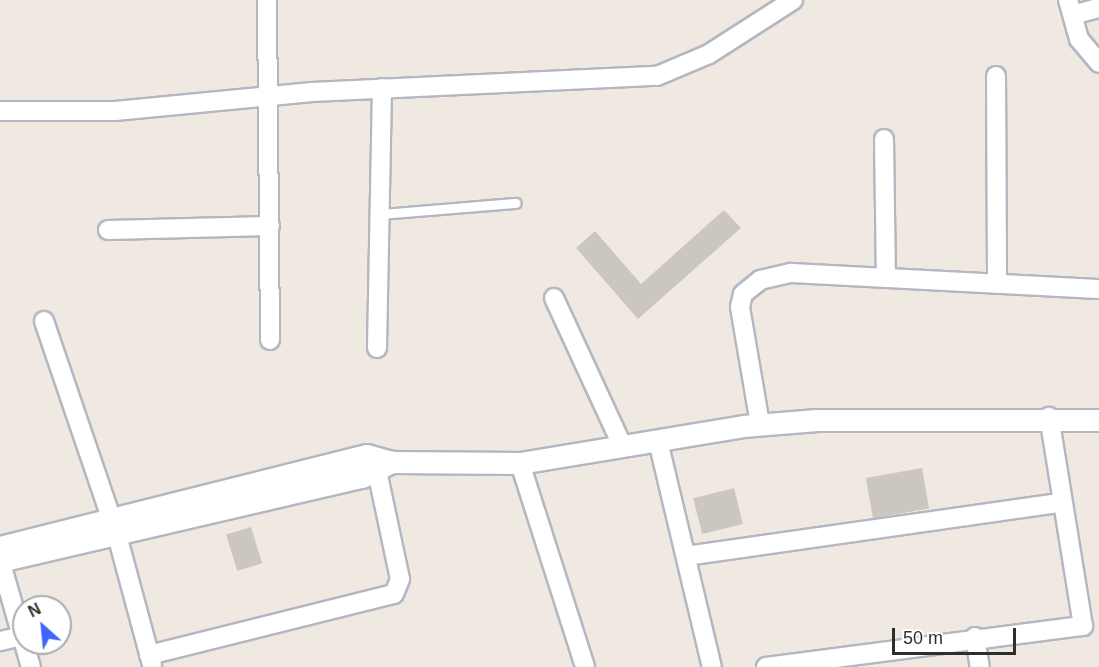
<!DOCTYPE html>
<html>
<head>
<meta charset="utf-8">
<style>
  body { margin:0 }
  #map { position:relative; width:1099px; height:667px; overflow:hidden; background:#efe9e1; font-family:Helvetica,sans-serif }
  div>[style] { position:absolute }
  .building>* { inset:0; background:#cbc7bf; transform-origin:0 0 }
  .roads { filter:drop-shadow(2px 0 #b4b7c1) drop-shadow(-2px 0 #b4b7c1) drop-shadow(0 2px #b4b7c1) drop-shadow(0 -2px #b4b7c1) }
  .service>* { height:9px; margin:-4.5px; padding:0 4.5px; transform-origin:4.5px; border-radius:4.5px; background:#fff }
  .minor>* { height:18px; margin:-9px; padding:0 9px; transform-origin:9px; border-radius:9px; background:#fff }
  .tertiary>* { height:21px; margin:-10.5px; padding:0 10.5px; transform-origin:10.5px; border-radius:10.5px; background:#fff }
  span { translate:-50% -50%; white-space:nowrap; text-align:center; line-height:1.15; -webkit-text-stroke:4.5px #fff; paint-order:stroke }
  .north { position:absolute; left:12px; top:595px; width:60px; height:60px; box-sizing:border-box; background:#fff; border:2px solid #ababab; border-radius:50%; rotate:333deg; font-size:16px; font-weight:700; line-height:24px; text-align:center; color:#2e2e2e }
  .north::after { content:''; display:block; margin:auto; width:21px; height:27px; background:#4264fb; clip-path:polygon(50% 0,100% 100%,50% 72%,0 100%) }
  .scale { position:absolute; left:892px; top:628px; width:124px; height:27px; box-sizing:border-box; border:3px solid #2e2e2e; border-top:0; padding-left:8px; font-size:18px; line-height:21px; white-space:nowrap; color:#2e2e2e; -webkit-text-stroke:4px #fff; paint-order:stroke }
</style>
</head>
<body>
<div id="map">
  <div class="building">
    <i style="clip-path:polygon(724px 210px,741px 228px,638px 319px,576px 248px,595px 231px,641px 284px)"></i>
    <i style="left:922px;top:468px;width:41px;height:57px;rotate:80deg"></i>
    <i style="left:734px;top:488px;width:37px;height:42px;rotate:76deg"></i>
    <i style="left:251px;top:527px;width:38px;height:26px;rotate:73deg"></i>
  </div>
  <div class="roads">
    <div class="service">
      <i style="left:381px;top:214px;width:135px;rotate:-4.7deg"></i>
    </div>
    <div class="minor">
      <i style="left:267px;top:0;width:340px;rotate:89.5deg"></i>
      <i style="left:1068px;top:0;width:41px;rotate:74.2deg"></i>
      <i style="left:1079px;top:39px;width:31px;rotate:50deg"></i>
      <i style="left:1076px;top:14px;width:24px;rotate:-15deg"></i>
      <i style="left:996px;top:76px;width:208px;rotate:89.7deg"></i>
      <i style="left:0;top:111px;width:115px"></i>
      <i style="left:115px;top:111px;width:198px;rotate:-5.5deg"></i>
      <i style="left:312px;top:92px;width:345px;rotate:-2.7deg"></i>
      <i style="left:657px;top:76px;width:56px;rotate:-22.9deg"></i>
      <i style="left:709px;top:54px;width:100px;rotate:-32.7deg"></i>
      <i style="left:884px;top:139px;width:139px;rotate:89.2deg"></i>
      <i style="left:108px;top:230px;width:162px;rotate:-1.4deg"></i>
      <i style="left:554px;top:298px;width:164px;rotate:65.2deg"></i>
      <i style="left:44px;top:321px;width:226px;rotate:71.2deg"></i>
      <i style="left:117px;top:535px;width:135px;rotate:74.9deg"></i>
      <i style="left:377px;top:348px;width:260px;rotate:-88.9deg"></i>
      <i style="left:760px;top:424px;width:119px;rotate:-99.7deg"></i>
      <i style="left:740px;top:307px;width:13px;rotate:-77deg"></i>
      <i style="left:743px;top:294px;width:22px;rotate:-39deg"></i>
      <i style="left:760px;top:280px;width:32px;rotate:-13deg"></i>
      <i style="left:791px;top:273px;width:308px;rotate:3deg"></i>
      <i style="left:658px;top:441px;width:232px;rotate:76.6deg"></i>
      <i style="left:520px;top:463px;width:214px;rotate:72.3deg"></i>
      <i style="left:686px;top:556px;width:377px;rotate:-8.1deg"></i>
      <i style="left:0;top:560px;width:79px;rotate:73.9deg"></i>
      <i style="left:22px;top:636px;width:23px;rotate:167deg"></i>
      <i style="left:22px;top:636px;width:32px;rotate:74deg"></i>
      <i style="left:975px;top:637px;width:30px;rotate:81deg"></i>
      <i style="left:149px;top:655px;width:252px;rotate:-14deg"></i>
      <i style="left:394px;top:594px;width:16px;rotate:-68deg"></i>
      <i style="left:400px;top:579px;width:110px;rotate:-102deg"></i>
      <i style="left:766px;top:667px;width:320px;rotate:-7.4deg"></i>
      <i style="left:1083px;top:626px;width:212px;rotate:-99.2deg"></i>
    </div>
    <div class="tertiary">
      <i style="left:0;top:547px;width:378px;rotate:-14.1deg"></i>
      <i style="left:367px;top:455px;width:26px;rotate:16deg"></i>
      <i style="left:392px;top:462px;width:128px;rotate:0.4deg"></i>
      <i style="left:520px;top:463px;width:226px;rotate:-9.4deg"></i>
      <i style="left:743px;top:426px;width:74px;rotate:-4.6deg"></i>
      <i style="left:817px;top:420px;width:282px"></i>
      <i style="left:4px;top:560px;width:367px;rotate:-13.1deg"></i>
      <i style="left:362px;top:477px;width:34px;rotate:-27deg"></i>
    </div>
  </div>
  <div class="north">N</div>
  <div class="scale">50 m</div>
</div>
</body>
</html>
